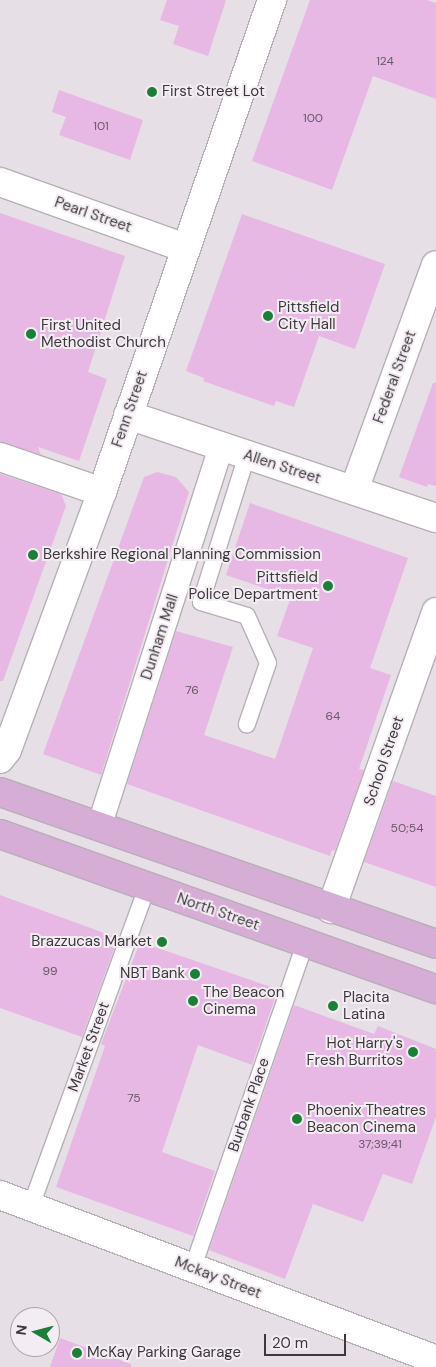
<!DOCTYPE html>
<html>
<head>
<meta charset="utf-8">
<style>
  body { margin:0 }
  #map { position:relative; width:436px; height:1367px; overflow:hidden; background:#e6dfe5; font-family:"DM Sans",sans-serif }
  div>[style] { position:absolute }
  .building>* { inset:0; background:#e7b8e4 }
  .roads { filter:drop-shadow(1px 0 #b6b0b6) drop-shadow(-1px 0 #b6b0b6) drop-shadow(0 1px #b6b0b6) drop-shadow(0 -1px #b6b0b6) }
  .service>* { height:16px; margin:-8px; padding:0 8px; transform-origin:8px; border-radius:8px; background:#fff }
  .pedestrian>* { height:24px; margin:-12px; padding:0 12px; transform-origin:12px; border-radius:12px; background:#fff }
  .minor>* { height:28px; margin:-14px; padding:0 14px; transform-origin:14px; border-radius:14px; background:#fff }
  .tertiary>* { height:28px; margin:-14px; padding:0 14px; transform-origin:14px; border-radius:14px; background:#fff }
  .primary>* { height:28px; margin:-14px; padding:0 14px; transform-origin:14px; border-radius:14px; background:#d6add4 }
  .dots>* { width:14px; height:14px; translate:-50% -50%; box-sizing:border-box; border:2px solid #f3edf3; border-radius:50% }
  span { translate:-50% -50%; white-space:nowrap; text-align:center; line-height:1.15; -webkit-text-stroke:4px #f3edf3; paint-order:stroke }
  .number-label { font-size:12px; color:#675965 }
  .number-label span { -webkit-text-stroke-width:0 }
  .poi-label { font-size:15px; color:#3c393b }
  .left { translate:0 -50%; text-align:left }
  .right { translate:-100% -50%; text-align:right }
  .street-label { font-size:15px; color:#3c393b }
  .north { position:absolute; left:10px; top:1307px; width:50px; height:50px; box-sizing:border-box; background:#f3edf3; border:1px solid #aaa5a9; border-radius:50%; rotate:278deg; font-size:14px; font-weight:700; line-height:20px; text-align:center; color:#3c393b }
  .north::after { content:''; display:block; margin:auto; width:18px; height:22px; background:#188137; clip-path:polygon(50% 0,100% 100%,50% 72%,0 100%) }
  .scale { position:absolute; left:264px; top:1334px; width:82px; height:22px; box-sizing:border-box; border:2px solid #3c393b; border-top:0; padding-left:6px; font-size:15px; line-height:18px; white-space:nowrap; color:#3c393b; -webkit-text-stroke:4px #f3edf3; paint-order:stroke }
</style>
</head>
<body>
<div id="map">
  <div class="building">
    <i style="clip-path:polygon(167px 0,226px 0,208px 56px,173px 44px,179px 26px,160px 20px)"></i>
    <i style="clip-path:polygon(310px 0,427px 0,436px 3px,436px 99px,373px 76px,332px 190px,252px 161px)"></i>
    <i style="clip-path:polygon(59px 90px,143px 120px,130px 160px,59px 135px,66px 117px,52px 112px)"></i>
    <i style="clip-path:polygon(0 213px,125px 256px,88px 372px,107px 379px,79px 461px,38px 447px,41px 455px,0 442px)"></i>
    <i style="clip-path:polygon(242px 214px,385px 264px,355px 349px,319px 336px,294px 407px,276px 401px,274px 406px,203px 381px,204px 378px,186px 371px)"></i>
    <i style="clip-path:polygon(433px 383px,436px 383px,436px 486px,428px 484px,427px 487px,399px 477px)"></i>
    <i style="clip-path:polygon(157px 472px,176px 477px,189px 492px,101px 775px,43px 754px,144px 477px)"></i>
    <i style="clip-path:polygon(0 474px,61px 494px,66px 506px,3px 681px,0 681px)"></i>
    <i style="clip-path:polygon(250px 503px,408px 558px,370px 668px,391px 675px,359px 769px,364px 770px,335px 851px,332px 850px,330px 856px,127px 784px,176px 631px,233px 647px,204px 735px,275px 759px,313px 648px,277px 636px,291px 597px,226px 575px)"></i>
    <i style="clip-path:polygon(393px 781px,436px 796px,436px 887px,364px 862px)"></i>
    <i style="clip-path:polygon(0 895px,118px 938px,82px 1037px,0 1008px)"></i>
    <i style="clip-path:polygon(140px 942px,271px 987px,267px 995px,275px 998px,252px 1065px,198px 1045px,162px 1152px,215px 1171px,193px 1236px,56px 1187px,105px 1046px,101px 1044px)"></i>
    <i style="clip-path:polygon(294px 1005px,374px 1034px,378px 1026px,436px 1049px,436px 1117px,412px 1184px,383px 1174px,363px 1222px,313px 1204px,285px 1279px,209px 1250px)"></i>
    <i style="clip-path:polygon(60px 1338px,131px 1364px,131px 1367px,50px 1367px)"></i>
  </div>
  <div class="roads">
    <div class="service">
      <i style="left:247px;top:455px;width:154px;rotate:107.4deg"></i>
      <i style="left:201px;top:602px;width:48px;rotate:16.9deg"></i>
      <i style="left:247px;top:616px;width:51px;rotate:65.9deg"></i>
      <i style="left:268px;top:663px;width:65px;rotate:109deg"></i>
      <i style="left:31px;top:1206px;width:339px;rotate:-70deg"></i>
      <i style="left:193px;top:1267px;width:343px;rotate:-70.9deg"></i>
    </div>
    <div class="pedestrian">
      <i style="left:99px;top:827px;width:399px;rotate:-72.2deg"></i>
    </div>
    <div class="minor">
      <i style="left:0;top:182px;width:196px;rotate:19.6deg"></i>
      <i style="left:128px;top:415px;width:325px;rotate:18.5deg"></i>
      <i style="left:0;top:457px;width:108px;rotate:18.9deg"></i>
      <i style="left:354px;top:490px;width:239px;rotate:-70deg"></i>
      <i style="left:331px;top:909px;width:315px;rotate:-70.5deg"></i>
      <i style="left:0;top:1195px;width:466px;rotate:20.7deg"></i>
    </div>
    <div class="tertiary">
      <i style="left:0;top:759px;width:11px;rotate:-52deg"></i>
      <i style="left:7px;top:750px;width:275px;rotate:-69.8deg"></i>
      <i style="left:102px;top:492px;width:521px;rotate:-70.94deg"></i>
    </div>
    <div class="primary">
      <i style="left:0;top:792px;width:462px;rotate:19.2deg"></i>
      <i style="left:0;top:834px;width:463px;rotate:19.6deg"></i>
    </div>
  </div>
  <div class="dots">
    <i style="left:152px;top:92px;background:#188137"></i>
    <i style="left:268px;top:316px;background:#188137"></i>
    <i style="left:31px;top:334px;background:#188137"></i>
    <i style="left:33px;top:555px;background:#188137"></i>
    <i style="left:328px;top:586px;background:#188137"></i>
    <i style="left:162px;top:942px;background:#188137"></i>
    <i style="left:195px;top:974px;background:#188137"></i>
    <i style="left:193px;top:1001px;background:#188137"></i>
    <i style="left:333px;top:1006px;background:#188137"></i>
    <i style="left:413px;top:1052px;background:#188137"></i>
    <i style="left:297px;top:1119px;background:#188137"></i>
    <i style="left:77px;top:1353px;background:#188137"></i>
  </div>
  <div class="number-label">
    <span style="left:385px;top:62px">124</span>
    <span style="left:313px;top:119px">100</span>
    <span style="left:101px;top:127px">101</span>
    <span style="left:192px;top:691px">76</span>
    <span style="left:333px;top:717px">64</span>
    <span style="left:407px;top:829px">50;54</span>
    <span style="left:50px;top:972px">99</span>
    <span style="left:134px;top:1099px">75</span>
    <span style="left:380px;top:1145px">37;39;41</span>
  </div>
  <div class="poi-label">
    <span class="left" style="left:162px;top:92px">First Street Lot</span>
    <span class="left" style="left:278px;top:316px">Pittsfield<br>City Hall</span>
    <span class="left" style="left:41px;top:334px">First United<br>Methodist Church</span>
    <span class="left" style="left:43px;top:555px">Berkshire Regional Planning Commission</span>
    <span class="right" style="left:318px;top:586px">Pittsfield<br>Police Department</span>
    <span class="right" style="left:152px;top:942px">Brazzucas Market</span>
    <span class="right" style="left:185px;top:974px">NBT Bank</span>
    <span class="left" style="left:203px;top:1001px">The Beacon<br>Cinema</span>
    <span class="left" style="left:343px;top:1006px">Placita<br>Latina</span>
    <span class="right" style="left:403px;top:1052px">Hot Harry's<br>Fresh Burritos</span>
    <span class="left" style="left:307px;top:1119px">Phoenix Theatres<br>Beacon Cinema</span>
    <span class="left" style="left:87px;top:1353px">McKay Parking Garage</span>
  </div>
  <div class="street-label">
    <span style="left:93px;top:215px;rotate:19deg">Pearl Street</span>
    <span style="left:395px;top:377px;rotate:-70deg">Federal Street</span>
    <span style="left:130px;top:409px;rotate:-71deg">Fenn Street</span>
    <span style="left:282px;top:467px;rotate:18deg">Allen Street</span>
    <span style="left:160px;top:637px;rotate:-72deg">Dunham Mall</span>
    <span style="left:384px;top:761px;rotate:-71deg">School Street</span>
    <span style="left:218px;top:912px;rotate:19deg">North Street</span>
    <span style="left:89px;top:1047px;rotate:-70deg">Market Street</span>
    <span style="left:249px;top:1105px;rotate:-71deg">Burbank Place</span>
    <span style="left:218px;top:1278px;rotate:21deg">Mckay Street</span>
  </div>
  <div class="north">N</div>
  <div class="scale">20 m</div>
</div>
</body>
</html>
